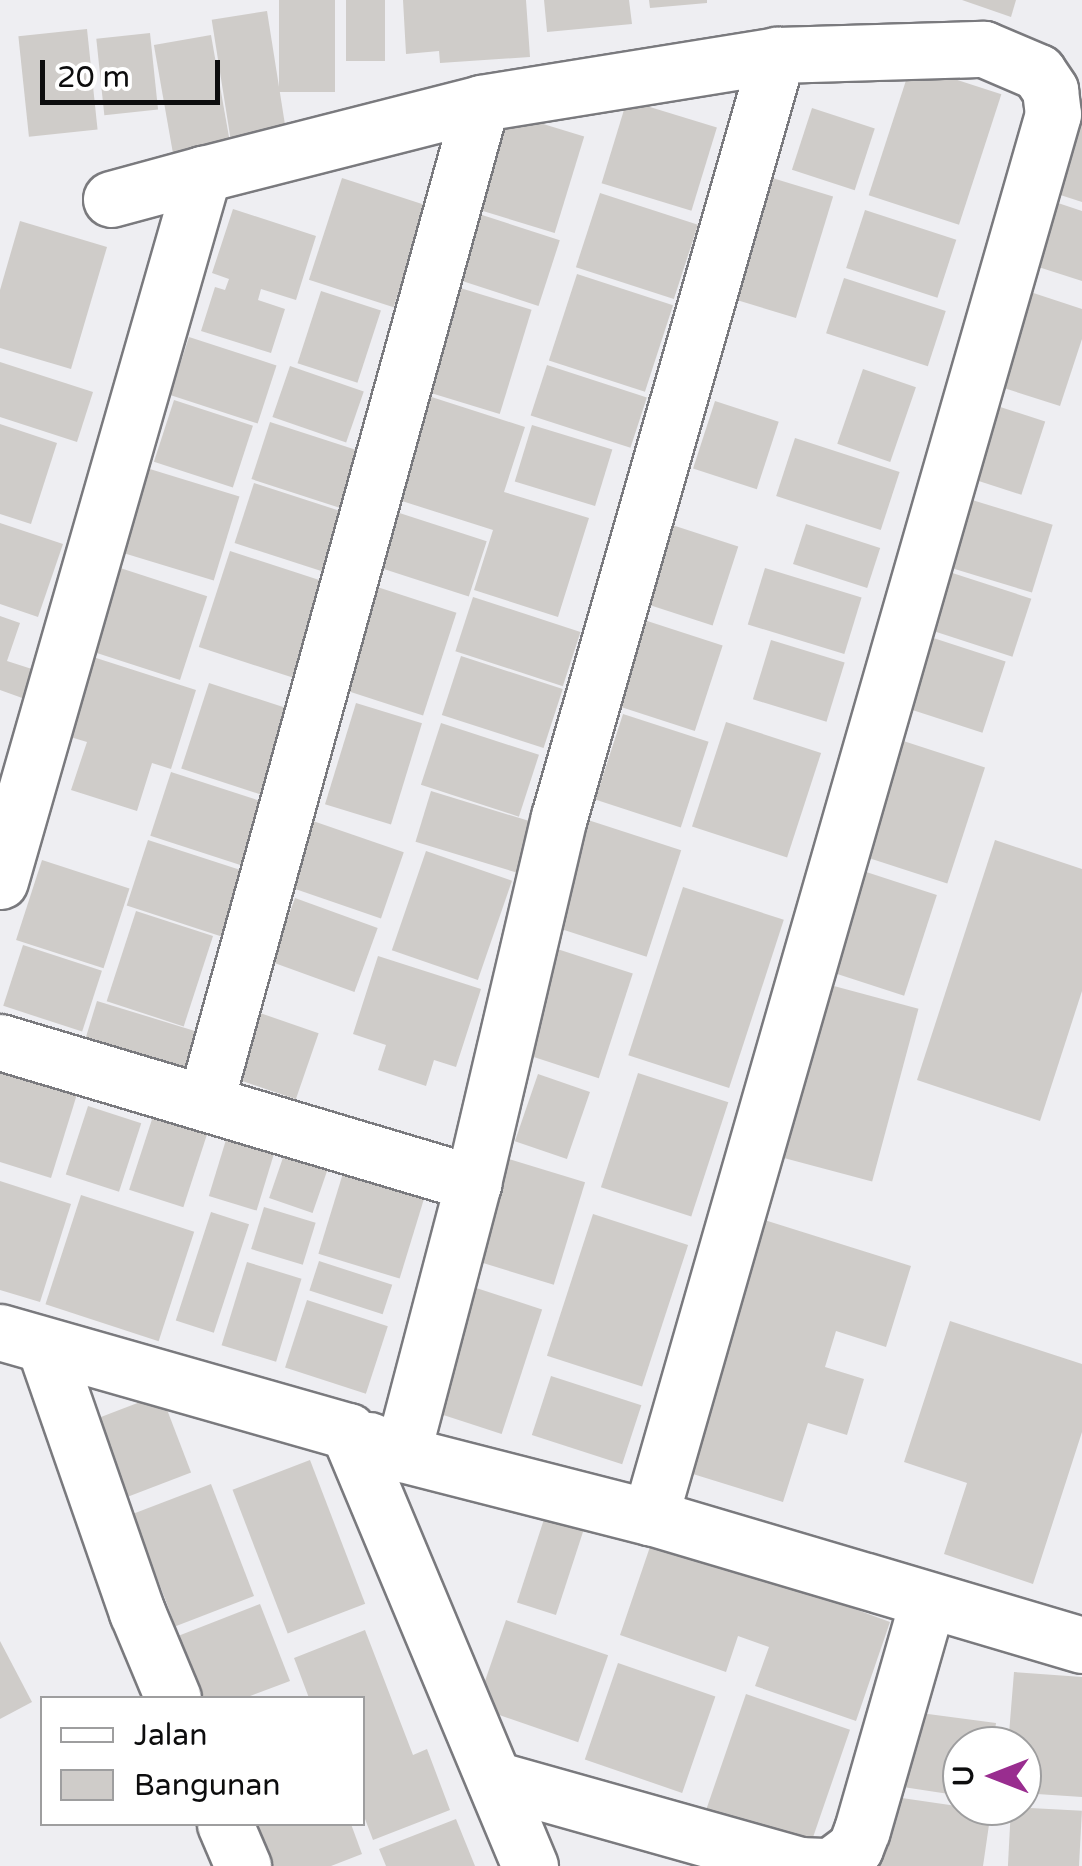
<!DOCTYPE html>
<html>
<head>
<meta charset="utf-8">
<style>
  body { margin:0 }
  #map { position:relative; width:1082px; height:1866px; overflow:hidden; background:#eeeef2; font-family:"Varela Round",sans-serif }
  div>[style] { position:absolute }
  .building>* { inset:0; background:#cfccc9; transform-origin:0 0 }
  .roads { filter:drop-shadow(2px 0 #7a7a7e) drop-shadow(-2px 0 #7a7a7e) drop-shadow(0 2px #7a7a7e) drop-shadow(0 -2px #7a7a7e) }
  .minor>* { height:55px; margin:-27.5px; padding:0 27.5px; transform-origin:27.5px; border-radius:27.5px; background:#fff }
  span { translate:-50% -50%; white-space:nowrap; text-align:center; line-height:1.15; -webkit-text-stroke:10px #fff; paint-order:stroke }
  .legend { position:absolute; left:40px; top:1696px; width:325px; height:130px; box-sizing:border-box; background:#fff; border:2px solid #9e9e9f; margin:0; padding:12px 18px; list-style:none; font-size:30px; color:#0d0d0e }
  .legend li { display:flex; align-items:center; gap:20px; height:50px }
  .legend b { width:50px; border:2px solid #9e9e9f }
  .north { position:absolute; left:942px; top:1726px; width:100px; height:100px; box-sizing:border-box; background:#fff; border:2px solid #9e9e9f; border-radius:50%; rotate:270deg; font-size:28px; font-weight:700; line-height:40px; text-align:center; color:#0d0d0e }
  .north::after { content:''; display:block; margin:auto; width:35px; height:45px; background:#992d8f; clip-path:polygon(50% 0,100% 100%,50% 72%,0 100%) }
  .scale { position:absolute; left:40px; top:60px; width:180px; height:45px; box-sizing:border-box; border:5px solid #0d0d0e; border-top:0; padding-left:12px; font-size:30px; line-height:35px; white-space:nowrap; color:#0d0d0e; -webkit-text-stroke:8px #fff; paint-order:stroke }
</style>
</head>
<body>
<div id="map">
  <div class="building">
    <i style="left:279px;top:0;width:56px;height:92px"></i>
    <i style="left:346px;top:0;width:39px;height:61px"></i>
    <i style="clip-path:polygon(403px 0,526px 0,530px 57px,440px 63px,439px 51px,406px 54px)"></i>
    <i style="clip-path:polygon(544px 0,629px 0,632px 24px,547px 32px)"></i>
    <i style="clip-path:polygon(649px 0,707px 0,707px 3px,650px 8px)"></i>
    <i style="clip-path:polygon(962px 0,1016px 0,1011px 17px)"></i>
    <i style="left:267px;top:11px;width:122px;height:56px;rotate:81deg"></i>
    <i style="left:87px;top:29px;width:101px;height:69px;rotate:84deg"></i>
    <i style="left:150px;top:33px;width:77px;height:54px;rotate:84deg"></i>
    <i style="left:211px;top:35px;width:117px;height:58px;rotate:80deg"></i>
    <i style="left:911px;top:65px;width:95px;height:137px;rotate:18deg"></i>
    <i style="clip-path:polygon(1079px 98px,1082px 99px,1082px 202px,1048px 191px)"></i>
    <i style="left:627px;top:100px;width:94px;height:87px;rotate:17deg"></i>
    <i style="left:812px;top:108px;width:66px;height:65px;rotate:18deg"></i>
    <i style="left:501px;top:111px;width:87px;height:101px;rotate:17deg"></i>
    <i style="left:769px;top:177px;width:67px;height:127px;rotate:17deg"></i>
    <i style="left:342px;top:178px;width:89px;height:107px;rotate:18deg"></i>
    <i style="left:600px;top:193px;width:103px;height:78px;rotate:18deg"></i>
    <i style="clip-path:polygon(1049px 200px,1082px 211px,1082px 281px,1029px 264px)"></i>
    <i style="clip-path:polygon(233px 209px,316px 236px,296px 300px,261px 289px,258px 300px,285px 309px,271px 353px,201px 331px,215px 287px,225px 290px,229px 279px,212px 273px)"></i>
    <i style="left:865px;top:210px;width:96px;height:61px;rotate:18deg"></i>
    <i style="left:479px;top:214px;width:85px;height:69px;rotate:18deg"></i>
    <i style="clip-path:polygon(20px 221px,107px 247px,71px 369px,0 348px,0 290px)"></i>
    <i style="left:577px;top:274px;width:101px;height:91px;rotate:18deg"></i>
    <i style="left:844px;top:278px;width:107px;height:58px;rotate:18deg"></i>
    <i style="left:457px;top:287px;width:78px;height:109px;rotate:17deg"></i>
    <i style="clip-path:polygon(1015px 287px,1082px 309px,1082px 339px,1060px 406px,985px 382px)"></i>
    <i style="left:321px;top:291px;width:63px;height:76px;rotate:18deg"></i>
    <i style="left:189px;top:337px;width:92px;height:61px;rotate:18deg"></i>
    <i style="clip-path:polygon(0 362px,93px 392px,77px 442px,0 417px)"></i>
    <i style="left:547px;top:365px;width:105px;height:53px;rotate:18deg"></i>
    <i style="left:290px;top:366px;width:78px;height:54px;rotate:19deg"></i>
    <i style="left:863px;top:369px;width:56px;height:79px;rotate:19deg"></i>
    <i style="clip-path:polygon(416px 392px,525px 427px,504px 492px,589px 518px,558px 617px,474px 590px,493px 530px,383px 495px)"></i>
    <i style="left:174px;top:400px;width:83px;height:65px;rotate:18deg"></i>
    <i style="left:715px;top:401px;width:67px;height:71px;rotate:18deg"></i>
    <i style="left:991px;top:404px;width:57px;height:77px;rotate:18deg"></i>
    <i style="left:270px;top:422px;width:95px;height:60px;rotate:18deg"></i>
    <i style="clip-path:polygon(0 424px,57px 443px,31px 524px,0 514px)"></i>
    <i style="left:532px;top:425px;width:84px;height:59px;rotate:17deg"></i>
    <i style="left:795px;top:438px;width:110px;height:61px;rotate:18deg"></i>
    <i style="left:140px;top:466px;width:104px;height:88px;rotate:17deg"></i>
    <i style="left:254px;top:483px;width:96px;height:63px;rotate:18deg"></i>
    <i style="left:959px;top:496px;width:98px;height:71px;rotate:17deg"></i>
    <i style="left:384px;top:508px;width:108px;height:58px;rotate:18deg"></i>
    <i style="clip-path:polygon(0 523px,63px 544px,38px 617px,0 604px)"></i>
    <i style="left:666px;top:523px;width:76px;height:83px;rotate:18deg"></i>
    <i style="left:806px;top:524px;width:78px;height:42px;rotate:18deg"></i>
    <i style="left:230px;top:551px;width:114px;height:101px;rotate:18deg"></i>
    <i style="left:114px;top:566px;width:98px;height:88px;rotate:18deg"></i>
    <i style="left:765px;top:568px;width:101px;height:59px;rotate:17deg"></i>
    <i style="left:940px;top:569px;width:96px;height:61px;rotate:18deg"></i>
    <i style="left:368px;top:584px;width:93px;height:108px;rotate:18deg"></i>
    <i style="left:473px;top:597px;width:113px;height:57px;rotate:18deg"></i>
    <i style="clip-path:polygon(0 616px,20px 623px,7px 661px,35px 670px,25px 699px,0 690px)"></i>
    <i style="left:638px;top:618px;width:89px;height:90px;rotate:18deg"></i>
    <i style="left:921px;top:634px;width:89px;height:75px;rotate:18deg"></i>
    <i style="left:771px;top:640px;width:77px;height:62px;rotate:17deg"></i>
    <i style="left:461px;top:656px;width:107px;height:62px;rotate:18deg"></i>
    <i style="clip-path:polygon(93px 657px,196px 690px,171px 769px,152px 763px,137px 811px,71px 790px,87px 742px,67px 736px)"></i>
    <i style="left:209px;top:683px;width:86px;height:90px;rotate:18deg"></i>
    <i style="left:356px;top:703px;width:69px;height:106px;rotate:17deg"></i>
    <i style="left:623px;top:714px;width:90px;height:90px;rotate:18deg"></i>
    <i style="left:726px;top:722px;width:100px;height:110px;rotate:18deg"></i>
    <i style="left:441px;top:723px;width:103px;height:65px;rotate:18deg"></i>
    <i style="left:888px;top:736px;width:102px;height:122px;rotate:18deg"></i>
    <i style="left:171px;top:772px;width:106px;height:67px;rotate:18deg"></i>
    <i style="left:431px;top:791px;width:108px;height:53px;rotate:17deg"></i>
    <i style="left:588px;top:820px;width:98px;height:112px;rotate:18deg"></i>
    <i style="left:313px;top:821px;width:96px;height:70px;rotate:19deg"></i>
    <i style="left:148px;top:840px;width:111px;height:69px;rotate:18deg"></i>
    <i style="clip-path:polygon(995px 840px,1082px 869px,1082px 991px,1040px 1121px,917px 1080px)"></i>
    <i style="left:426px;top:851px;width:91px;height:105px;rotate:19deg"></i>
    <i style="left:42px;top:860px;width:92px;height:84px;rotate:18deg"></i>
    <i style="left:857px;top:869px;width:84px;height:106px;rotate:18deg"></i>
    <i style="left:683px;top:887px;width:106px;height:177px;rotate:18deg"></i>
    <i style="left:295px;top:898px;width:88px;height:68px;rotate:20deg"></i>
    <i style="left:136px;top:911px;width:81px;height:95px;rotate:18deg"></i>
    <i style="left:23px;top:945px;width:83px;height:64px;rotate:18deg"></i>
    <i style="left:551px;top:947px;width:86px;height:110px;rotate:18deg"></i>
    <i style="clip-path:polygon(378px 956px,481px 989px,456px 1067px,434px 1060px,426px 1086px,378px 1070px,386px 1045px,353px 1034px)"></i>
    <i style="left:819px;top:982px;width:103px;height:179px;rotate:15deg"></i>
    <i style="left:97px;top:1001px;width:121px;height:52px;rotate:17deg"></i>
    <i style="left:260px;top:1013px;width:62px;height:70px;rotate:19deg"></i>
    <i style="clip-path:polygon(0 1066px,78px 1091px,51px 1178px,0 1162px)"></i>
    <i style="left:638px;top:1073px;width:95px;height:120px;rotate:18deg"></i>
    <i style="left:538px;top:1074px;width:55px;height:71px;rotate:19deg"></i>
    <i style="left:88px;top:1106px;width:56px;height:72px;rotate:18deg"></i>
    <i style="left:156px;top:1107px;width:57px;height:87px;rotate:18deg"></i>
    <i style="left:229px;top:1130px;width:50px;height:69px;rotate:17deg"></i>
    <i style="left:287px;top:1146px;width:46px;height:55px;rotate:19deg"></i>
    <i style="left:499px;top:1156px;width:90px;height:107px;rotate:17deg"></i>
    <i style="left:347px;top:1160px;width:85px;height:98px;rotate:17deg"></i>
    <i style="clip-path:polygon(0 1181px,71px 1204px,40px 1302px,0 1290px)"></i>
    <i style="left:81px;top:1195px;width:119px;height:115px;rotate:18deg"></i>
    <i style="left:264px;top:1207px;width:54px;height:44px;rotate:17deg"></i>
    <i style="left:211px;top:1212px;width:40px;height:114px;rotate:18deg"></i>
    <i style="left:593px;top:1214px;width:100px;height:149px;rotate:18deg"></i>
    <i style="clip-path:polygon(758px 1218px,911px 1266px,886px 1347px,836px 1331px,825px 1367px,864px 1379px,847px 1435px,808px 1423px,783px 1502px,680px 1470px)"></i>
    <i style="left:319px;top:1261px;width:77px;height:31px;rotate:18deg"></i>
    <i style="left:247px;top:1262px;width:57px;height:87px;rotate:17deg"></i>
    <i style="left:467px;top:1285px;width:79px;height:131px;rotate:18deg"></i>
    <i style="left:307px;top:1300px;width:85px;height:71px;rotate:18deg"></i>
    <i style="clip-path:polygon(950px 1321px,1082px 1364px,1082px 1432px,1033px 1584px,944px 1554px,967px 1483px,904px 1462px)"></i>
    <i style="left:551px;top:1376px;width:95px;height:62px;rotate:18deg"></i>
    <i style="left:161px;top:1394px;width:84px;height:72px;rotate:69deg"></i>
    <i style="left:310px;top:1460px;width:154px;height:83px;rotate:69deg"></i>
    <i style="left:211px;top:1484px;width:120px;height:84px;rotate:69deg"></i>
    <i style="left:546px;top:1513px;width:41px;height:94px;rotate:18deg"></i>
    <i style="clip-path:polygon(654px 1535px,890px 1622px,856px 1721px,755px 1686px,769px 1647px,738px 1636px,726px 1672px,620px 1635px)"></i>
    <i style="clip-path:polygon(260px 1604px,290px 1681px,245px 1698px,202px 1698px,178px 1636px)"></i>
    <i style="left:506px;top:1620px;width:108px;height:92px;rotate:19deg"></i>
    <i style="clip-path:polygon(365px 1630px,413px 1755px,427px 1749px,450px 1810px,373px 1840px,362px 1811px,362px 1698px,309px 1698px,294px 1658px)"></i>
    <i style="clip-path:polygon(0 1641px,32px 1702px,0 1719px)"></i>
    <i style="left:618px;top:1663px;width:103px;height:102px;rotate:19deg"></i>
    <i style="clip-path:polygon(1014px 1672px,1082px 1677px,1082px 1797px,1022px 1793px,1022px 1746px,1008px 1746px)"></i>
    <i style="left:746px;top:1694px;width:110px;height:125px;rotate:19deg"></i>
    <i style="clip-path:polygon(913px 1712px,996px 1723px,993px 1746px,962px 1746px,962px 1796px,903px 1787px)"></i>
    <i style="clip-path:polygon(888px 1796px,991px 1811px,983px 1866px,878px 1866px)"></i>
    <i style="left:1011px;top:1807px;width:71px;height:59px;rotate:3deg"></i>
    <i style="clip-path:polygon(456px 1819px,475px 1866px,386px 1866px,379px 1849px)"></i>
    <i style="clip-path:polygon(241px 1824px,351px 1824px,362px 1854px,331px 1866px,257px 1866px)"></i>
  </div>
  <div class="roads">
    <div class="minor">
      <i style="left:111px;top:199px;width:95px;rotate:-15.2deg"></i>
      <i style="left:0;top:881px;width:736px;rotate:-73.98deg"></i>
      <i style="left:203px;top:174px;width:287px;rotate:-14.3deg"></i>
      <i style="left:481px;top:103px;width:300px;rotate:-9.2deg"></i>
      <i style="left:777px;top:55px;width:207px;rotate:-1.7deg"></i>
      <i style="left:984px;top:49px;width:59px;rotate:23.1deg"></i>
      <i style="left:1038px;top:72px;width:22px;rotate:56deg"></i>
      <i style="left:1050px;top:90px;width:24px;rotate:83deg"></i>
      <i style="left:1053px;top:114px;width:1460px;rotate:106.03deg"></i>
      <i style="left:650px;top:1517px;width:451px;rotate:16.5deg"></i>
      <i style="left:0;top:1042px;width:494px;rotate:16.6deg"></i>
      <i style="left:205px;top:1103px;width:1037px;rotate:-74.57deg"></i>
      <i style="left:0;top:1332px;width:362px;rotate:15.9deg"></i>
      <i style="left:348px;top:1431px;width:472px;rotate:67.3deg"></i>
      <i style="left:45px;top:1348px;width:280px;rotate:70.8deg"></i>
      <i style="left:137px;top:1612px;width:93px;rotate:67.3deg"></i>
      <i style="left:369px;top:1440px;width:36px;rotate:23deg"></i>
      <i style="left:402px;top:1454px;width:256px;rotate:14.3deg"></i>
      <i style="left:402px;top:1454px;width:280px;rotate:-75.3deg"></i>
      <i style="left:473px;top:1183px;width:376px;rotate:-76.8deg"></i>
      <i style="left:559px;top:817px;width:793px;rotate:-74.03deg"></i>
      <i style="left:494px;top:1779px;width:317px;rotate:15.7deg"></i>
      <i style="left:799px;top:1865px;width:32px;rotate:2deg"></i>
      <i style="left:831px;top:1866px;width:30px;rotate:-37deg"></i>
      <i style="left:855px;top:1848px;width:19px;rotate:-69deg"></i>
      <i style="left:862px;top:1830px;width:239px;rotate:-74deg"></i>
      <i style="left:225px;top:1824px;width:46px;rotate:66.8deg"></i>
    </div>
  </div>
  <ul class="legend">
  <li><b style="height:12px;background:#fff"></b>Jalan</li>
  <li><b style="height:28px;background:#cfccc9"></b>Bangunan</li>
  </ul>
  <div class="north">U</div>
  <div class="scale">20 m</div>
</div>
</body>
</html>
